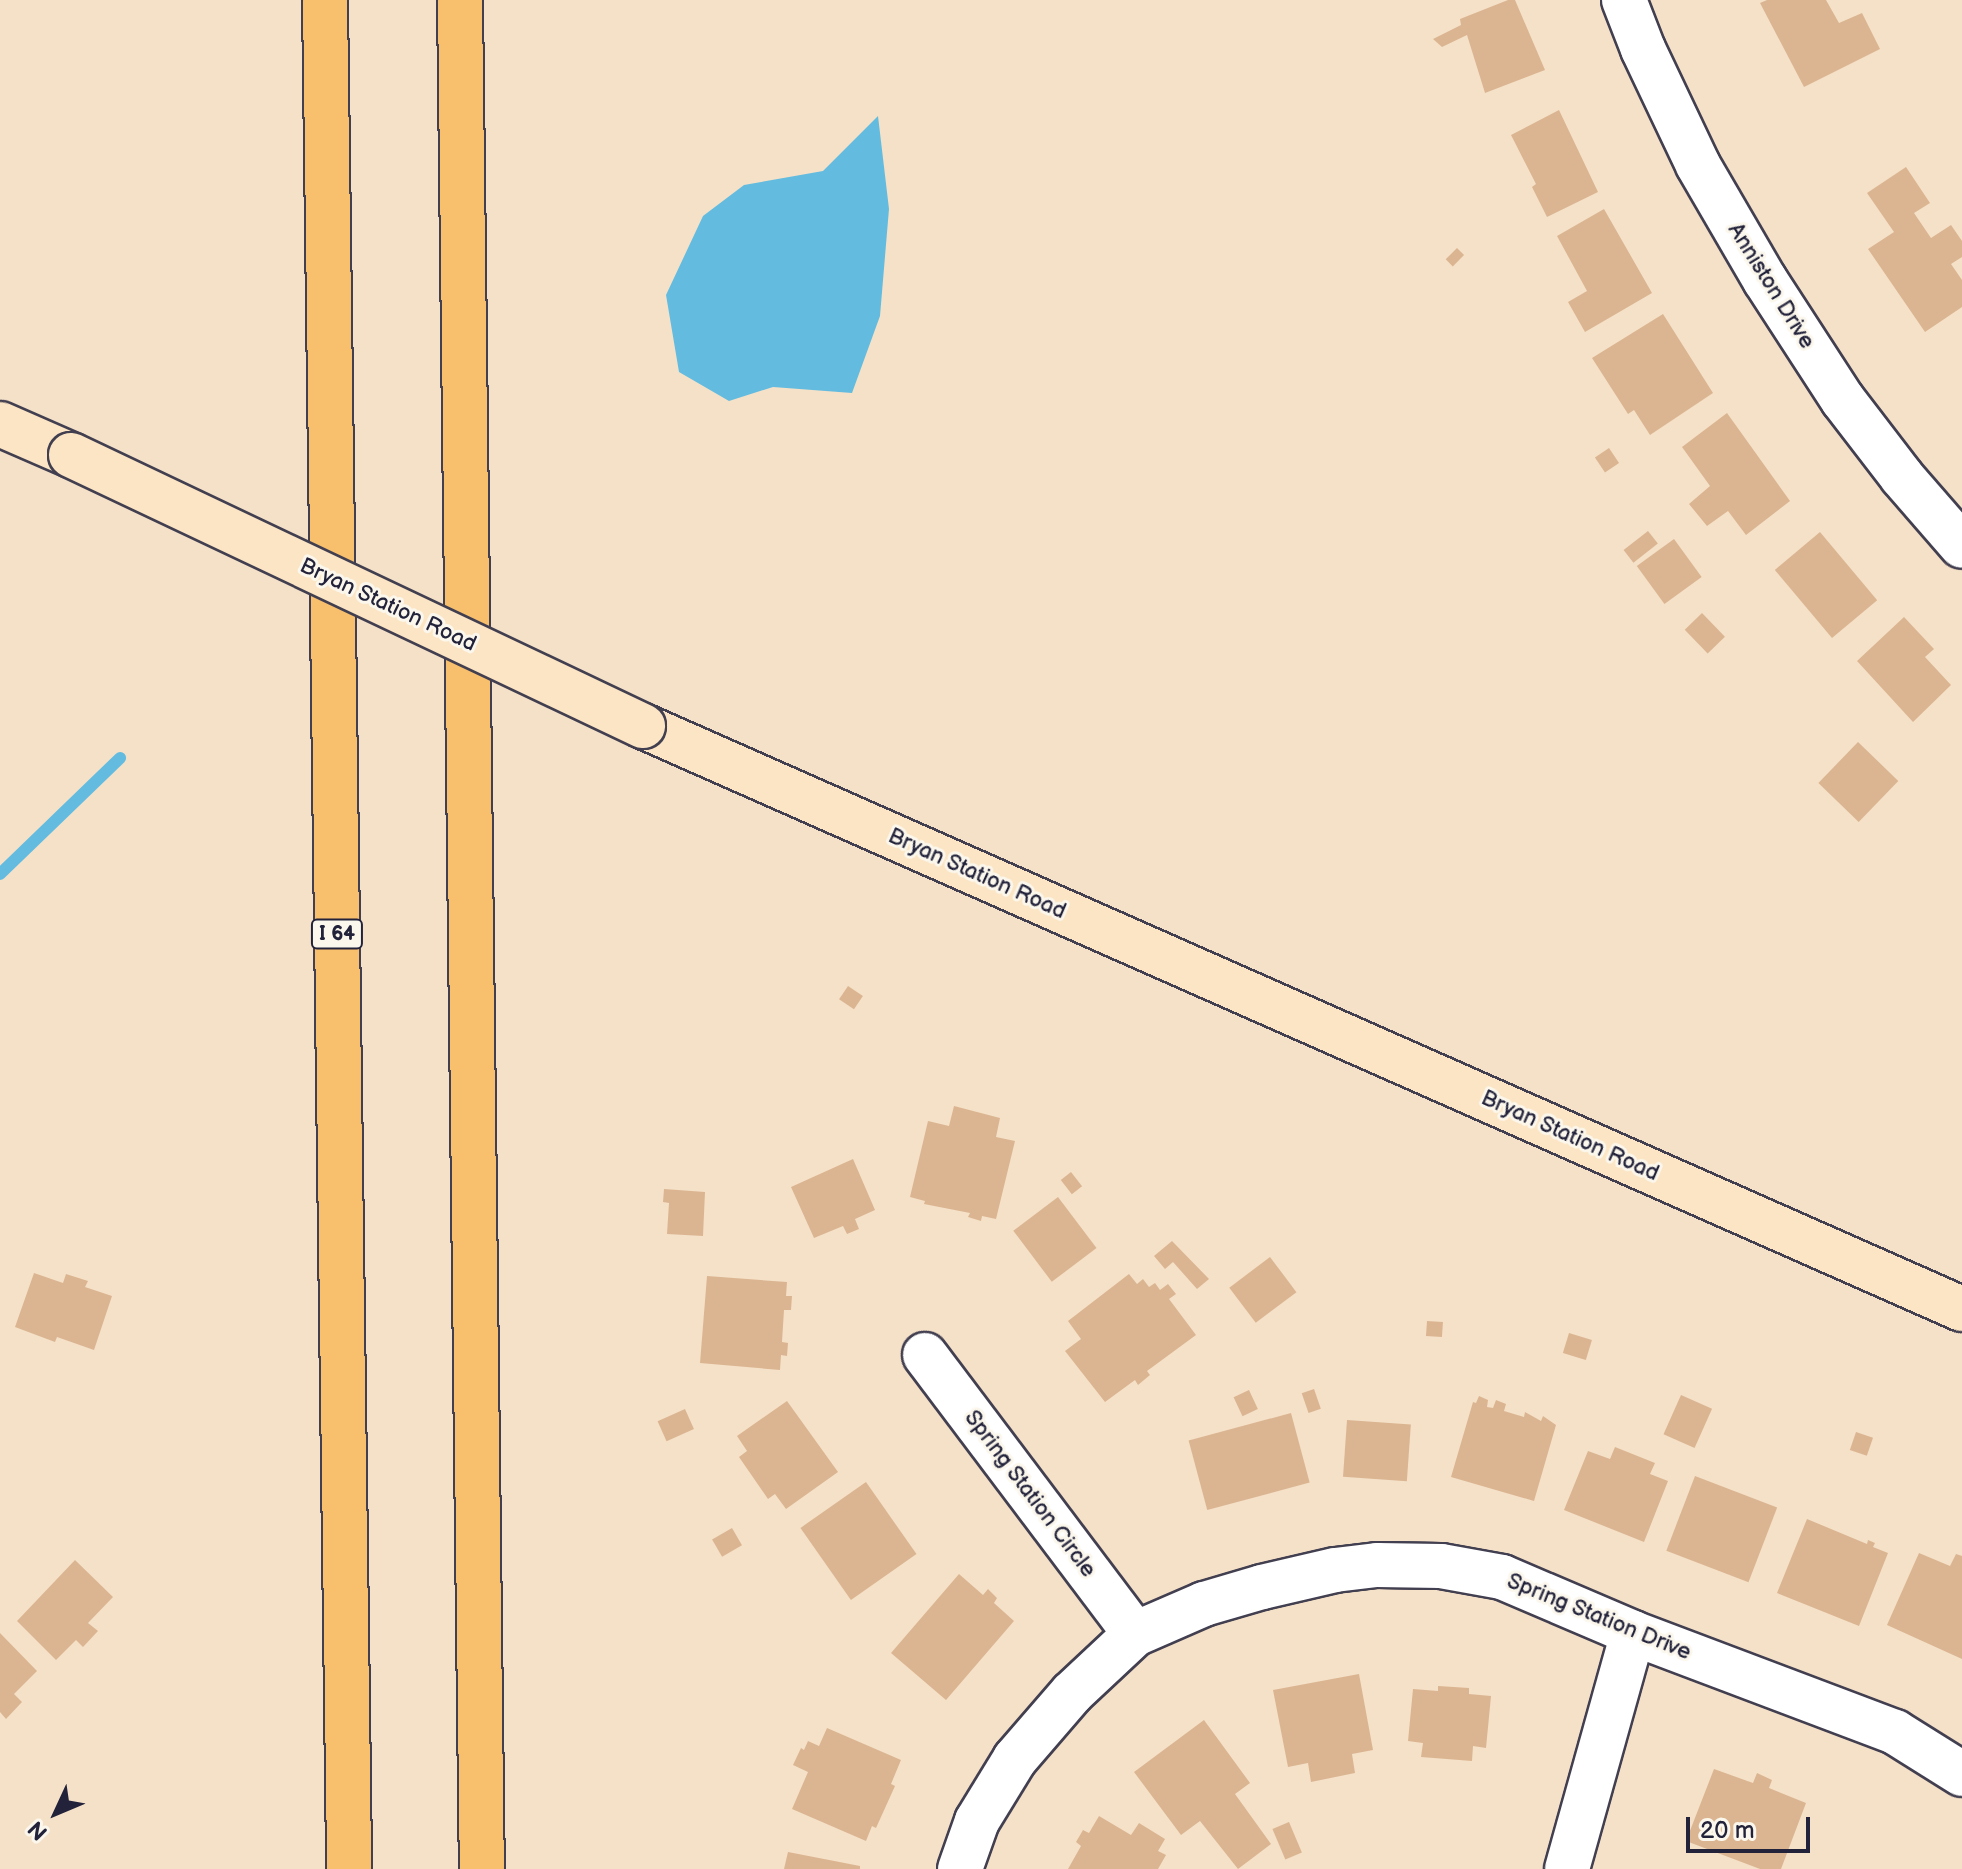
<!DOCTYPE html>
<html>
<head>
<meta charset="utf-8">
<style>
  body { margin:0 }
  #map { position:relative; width:1962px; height:1869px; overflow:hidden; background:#f5e1c8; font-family:"Balsamiq Sans",sans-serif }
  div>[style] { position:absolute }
  .water>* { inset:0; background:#63bce0 }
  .stream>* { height:12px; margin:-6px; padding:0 6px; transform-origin:6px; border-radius:6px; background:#63bce0 }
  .building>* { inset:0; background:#dbb591; transform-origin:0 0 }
  .roads { filter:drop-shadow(2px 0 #423f50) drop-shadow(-2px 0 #423f50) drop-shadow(0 2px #423f50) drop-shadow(0 -2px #423f50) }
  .minor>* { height:44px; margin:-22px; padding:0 22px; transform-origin:22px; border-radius:22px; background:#fff }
  .tertiary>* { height:44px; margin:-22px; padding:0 22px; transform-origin:22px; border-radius:22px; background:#fff }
  .secondary>* { height:44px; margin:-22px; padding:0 22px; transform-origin:22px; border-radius:22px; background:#fce5c4 }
  .motorway>* { height:44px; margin:-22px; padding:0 22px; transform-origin:22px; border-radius:22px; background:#f8bf6c }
  .bridges { filter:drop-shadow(2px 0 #423f50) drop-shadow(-2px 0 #423f50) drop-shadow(0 2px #423f50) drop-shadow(0 -2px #423f50) }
  .secondary-bridge>* { height:44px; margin:-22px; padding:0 22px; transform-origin:22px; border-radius:22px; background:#fce5c4 }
  span { translate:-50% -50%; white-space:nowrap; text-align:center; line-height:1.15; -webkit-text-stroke:6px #fbf7ec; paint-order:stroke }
  .shield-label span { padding:2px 6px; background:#fbf7ec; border:2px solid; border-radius:6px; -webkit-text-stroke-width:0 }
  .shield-label { font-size:20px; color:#22223b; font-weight:700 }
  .street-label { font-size:22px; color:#22223b }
  .north { position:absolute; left:16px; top:1773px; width:80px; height:80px; -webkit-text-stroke:6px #fbf7ec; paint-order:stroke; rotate:226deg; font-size:22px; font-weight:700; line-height:32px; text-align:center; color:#22223b }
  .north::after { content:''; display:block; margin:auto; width:28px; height:36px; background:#22223b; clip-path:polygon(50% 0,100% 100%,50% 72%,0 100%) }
  .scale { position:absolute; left:1686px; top:1817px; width:124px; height:36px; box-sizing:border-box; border:4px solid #22223b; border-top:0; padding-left:10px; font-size:24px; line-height:28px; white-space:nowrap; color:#22223b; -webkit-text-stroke:6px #fbf7ec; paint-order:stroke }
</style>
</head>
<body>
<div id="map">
  <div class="water">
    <i style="clip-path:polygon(878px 116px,889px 209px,880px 316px,852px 393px,773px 387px,729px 401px,679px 372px,666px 295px,703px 216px,744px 185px,823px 171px)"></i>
  </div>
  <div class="stream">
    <i style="left:0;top:874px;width:167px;rotate:-44deg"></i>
  </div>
  <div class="building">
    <i style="clip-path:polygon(1508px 0,1515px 0,1545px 70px,1485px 93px,1467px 35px,1442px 47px,1433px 39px,1461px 25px,1460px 19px)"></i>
    <i style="clip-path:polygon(1767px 0,1826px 0,1839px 23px,1862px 13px,1880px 49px,1804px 87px,1760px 3px)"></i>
    <i style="clip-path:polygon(1559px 110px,1598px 192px,1547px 217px,1532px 187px,1536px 184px,1511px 135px)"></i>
    <i style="clip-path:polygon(1906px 167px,1930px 203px,1914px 213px,1931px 238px,1951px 225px,1962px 241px,1962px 257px,1951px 264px,1962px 280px,1962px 307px,1925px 332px,1868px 249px,1894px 232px,1867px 193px)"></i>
    <i style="clip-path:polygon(1604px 209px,1652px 293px,1585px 332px,1568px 302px,1587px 291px,1557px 236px)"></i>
    <i style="left:1457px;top:248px;width:10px;height:16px;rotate:45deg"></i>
    <i style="clip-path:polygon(1663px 314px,1713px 393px,1650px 435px,1634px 410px,1628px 414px,1592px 358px)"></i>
    <i style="clip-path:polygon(1727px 413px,1790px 501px,1746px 535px,1728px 511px,1707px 526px,1689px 504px,1710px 486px,1682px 447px)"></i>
    <i style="left:1609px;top:448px;width:18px;height:17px;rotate:56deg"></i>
    <i style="left:1648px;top:531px;width:16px;height:31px;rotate:52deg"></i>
    <i style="left:1820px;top:532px;width:89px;height:59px;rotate:50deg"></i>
    <i style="left:1674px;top:539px;width:47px;height:46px;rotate:54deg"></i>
    <i style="left:1702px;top:613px;width:33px;height:24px;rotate:46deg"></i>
    <i style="clip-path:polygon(1904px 617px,1934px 649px,1925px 657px,1951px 685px,1913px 722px,1857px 661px)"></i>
    <i style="left:1858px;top:742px;width:56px;height:57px;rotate:44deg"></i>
    <i style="left:848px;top:986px;width:18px;height:16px;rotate:34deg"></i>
    <i style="clip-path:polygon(954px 1106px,1000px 1118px,996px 1137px,1015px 1141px,996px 1219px,982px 1216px,981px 1221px,968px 1217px,970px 1213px,924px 1204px,925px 1201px,910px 1197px,928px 1121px,949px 1126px)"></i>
    <i style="clip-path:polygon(853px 1159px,875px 1210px,855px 1219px,859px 1229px,847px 1234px,843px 1226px,814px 1238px,791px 1187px)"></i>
    <i style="left:1071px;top:1172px;width:18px;height:13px;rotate:52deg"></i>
    <i style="clip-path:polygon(664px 1189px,705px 1192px,703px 1236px,667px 1234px,669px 1203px,663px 1202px)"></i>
    <i style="left:1058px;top:1197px;width:64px;height:56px;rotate:53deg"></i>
    <i style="clip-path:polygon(1172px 1241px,1209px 1279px,1197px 1289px,1173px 1262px,1165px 1269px,1154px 1256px)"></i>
    <i style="left:1270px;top:1257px;width:44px;height:51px;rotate:53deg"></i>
    <i style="clip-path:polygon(34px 1273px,63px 1283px,66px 1274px,88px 1281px,85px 1287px,112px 1296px,94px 1350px,57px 1337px,55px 1342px,15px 1327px)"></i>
    <i style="clip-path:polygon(1129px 1274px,1137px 1284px,1143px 1279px,1149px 1287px,1155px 1283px,1160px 1290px,1168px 1284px,1176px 1294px,1169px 1299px,1196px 1335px,1147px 1371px,1150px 1375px,1138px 1385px,1135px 1380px,1105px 1402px,1065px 1351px,1081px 1339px,1068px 1321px)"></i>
    <i style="clip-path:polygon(707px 1276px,787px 1282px,786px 1296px,792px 1296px,791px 1310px,784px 1310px,782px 1342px,788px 1343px,787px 1356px,781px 1355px,780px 1370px,700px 1363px)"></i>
    <i style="left:1427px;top:1321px;width:16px;height:15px;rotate:4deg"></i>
    <i style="left:1569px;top:1333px;width:24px;height:21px;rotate:17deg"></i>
    <i style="left:1314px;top:1389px;width:21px;height:13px;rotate:71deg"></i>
    <i style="left:1249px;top:1390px;width:21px;height:17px;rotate:65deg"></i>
    <i style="left:1681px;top:1395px;width:34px;height:43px;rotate:24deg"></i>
    <i style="clip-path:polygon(1479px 1396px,1488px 1400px,1487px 1407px,1493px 1408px,1496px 1400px,1506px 1404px,1504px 1411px,1524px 1417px,1525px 1412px,1541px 1421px,1543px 1416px,1556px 1425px,1534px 1501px,1451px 1477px,1473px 1402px,1476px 1403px)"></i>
    <i style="clip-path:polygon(787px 1401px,838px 1472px,786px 1509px,775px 1494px,768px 1499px,739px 1457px,747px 1451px,737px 1436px)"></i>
    <i style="left:685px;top:1409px;width:22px;height:30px;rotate:66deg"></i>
    <i style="left:1291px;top:1413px;width:72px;height:106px;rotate:75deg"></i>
    <i style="left:1347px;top:1420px;width:64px;height:57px;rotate:4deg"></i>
    <i style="left:1856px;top:1432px;width:18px;height:19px;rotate:19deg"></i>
    <i style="clip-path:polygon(1615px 1447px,1655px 1463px,1650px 1474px,1668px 1481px,1644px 1542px,1564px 1510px,1588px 1451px,1610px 1459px)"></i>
    <i style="left:1695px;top:1476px;width:88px;height:80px;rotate:21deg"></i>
    <i style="left:866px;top:1482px;width:88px;height:80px;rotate:55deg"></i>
    <i style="clip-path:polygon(1807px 1519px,1867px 1544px,1868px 1540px,1875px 1543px,1873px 1547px,1888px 1553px,1859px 1626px,1777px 1593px)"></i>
    <i style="left:732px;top:1528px;width:20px;height:23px;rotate:60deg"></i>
    <i style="clip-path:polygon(1919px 1553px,1950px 1566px,1956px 1554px,1962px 1556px,1962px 1659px,1887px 1625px)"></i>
    <i style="clip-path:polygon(75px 1560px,113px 1597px,88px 1623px,98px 1631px,83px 1647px,76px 1640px,56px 1660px,17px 1621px)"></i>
    <i style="clip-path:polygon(959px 1574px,983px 1595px,988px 1589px,997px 1598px,994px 1603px,1014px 1621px,946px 1700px,891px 1653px)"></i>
    <i style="clip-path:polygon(0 1633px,37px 1671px,14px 1694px,22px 1702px,6px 1719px,0 1712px)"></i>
    <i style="clip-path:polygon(1359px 1674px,1373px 1750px,1352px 1754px,1355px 1773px,1311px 1782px,1308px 1763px,1288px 1767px,1273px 1690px)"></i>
    <i style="clip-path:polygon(1438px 1686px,1469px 1688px,1469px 1694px,1491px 1696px,1486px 1748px,1473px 1746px,1472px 1761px,1421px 1757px,1423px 1743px,1408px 1741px,1413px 1689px,1438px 1691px)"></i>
    <i style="clip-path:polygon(1204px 1720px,1250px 1783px,1235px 1794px,1271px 1844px,1238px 1869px,1200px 1821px,1181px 1835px,1134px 1772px)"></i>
    <i style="clip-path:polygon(827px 1728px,901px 1760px,891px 1784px,895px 1786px,876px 1828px,872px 1826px,866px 1841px,792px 1809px,808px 1772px,793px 1765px,801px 1748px,804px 1750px,808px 1741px,819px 1746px)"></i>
    <i style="clip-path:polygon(1714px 1769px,1753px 1783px,1757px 1773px,1772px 1780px,1769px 1788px,1806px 1803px,1781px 1869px,1760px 1869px,1686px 1841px)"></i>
    <i style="clip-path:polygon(1099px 1816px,1131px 1835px,1139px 1823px,1165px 1839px,1158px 1851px,1166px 1855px,1158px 1869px,1068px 1869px,1081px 1846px,1076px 1842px,1083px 1830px,1089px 1833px)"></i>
    <i style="left:1289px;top:1822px;width:33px;height:18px;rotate:67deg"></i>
    <i style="clip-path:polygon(788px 1852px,860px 1866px,860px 1869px,784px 1869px)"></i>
  </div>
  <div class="roads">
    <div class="minor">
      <i style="left:925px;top:1355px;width:349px;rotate:53deg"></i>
      <i style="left:960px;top:1869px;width:51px;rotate:-70.5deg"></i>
      <i style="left:977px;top:1821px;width:73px;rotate:-58.5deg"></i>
      <i style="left:1015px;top:1759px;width:87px;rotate:-49.2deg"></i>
      <i style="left:1072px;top:1693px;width:86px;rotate:-43.1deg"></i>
      <i style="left:1135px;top:1634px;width:75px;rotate:-23.5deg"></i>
      <i style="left:1204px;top:1604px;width:60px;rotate:-16.3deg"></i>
      <i style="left:1262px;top:1587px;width:75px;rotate:-13.1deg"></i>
      <i style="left:1335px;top:1570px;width:42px;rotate:-6.8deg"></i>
      <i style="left:1377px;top:1565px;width:64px;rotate:0.9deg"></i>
      <i style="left:1441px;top:1566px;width:62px;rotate:10.2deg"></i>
      <i style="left:1502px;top:1577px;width:142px;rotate:23.1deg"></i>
      <i style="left:1633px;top:1633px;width:280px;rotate:20.7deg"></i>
      <i style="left:1895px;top:1732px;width:79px;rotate:32.1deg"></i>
      <i style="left:1567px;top:1869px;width:245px;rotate:-74.4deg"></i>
    </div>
    <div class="tertiary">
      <i style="left:1624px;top:0;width:53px;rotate:68.8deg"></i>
      <i style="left:1643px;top:49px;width:128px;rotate:64.6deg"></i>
      <i style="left:1698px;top:165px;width:133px;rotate:59.8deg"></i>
      <i style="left:1765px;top:280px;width:143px;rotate:57deg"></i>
      <i style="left:1843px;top:400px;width:97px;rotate:52.5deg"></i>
      <i style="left:1902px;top:477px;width:91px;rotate:49deg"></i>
    </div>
    <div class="secondary">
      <i style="left:0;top:424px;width:77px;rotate:23.6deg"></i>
      <i style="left:643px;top:726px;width:1442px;rotate:23.85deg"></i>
    </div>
    <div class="motorway">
      <i style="left:325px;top:0;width:1869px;rotate:89.26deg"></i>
      <i style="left:460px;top:0;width:1869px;rotate:89.33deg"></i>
    </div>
  </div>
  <div class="bridges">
    <div class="secondary-bridge">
      <i style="left:71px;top:455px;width:633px;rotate:25.35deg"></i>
    </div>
  </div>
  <div class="shield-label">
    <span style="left:337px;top:934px">I 64</span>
  </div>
  <div class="street-label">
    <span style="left:1771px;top:286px;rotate:58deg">Anniston Drive</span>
    <span style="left:388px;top:605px;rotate:25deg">Bryan Station Road</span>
    <span style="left:977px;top:874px;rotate:24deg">Bryan Station Road</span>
    <span style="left:1570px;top:1136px;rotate:24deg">Bryan Station Road</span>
    <span style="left:1030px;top:1494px;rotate:53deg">Spring Station Circle</span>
    <span style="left:1599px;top:1617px;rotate:22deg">Spring Station Drive</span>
  </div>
  <div class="north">N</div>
  <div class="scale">20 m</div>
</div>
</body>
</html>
